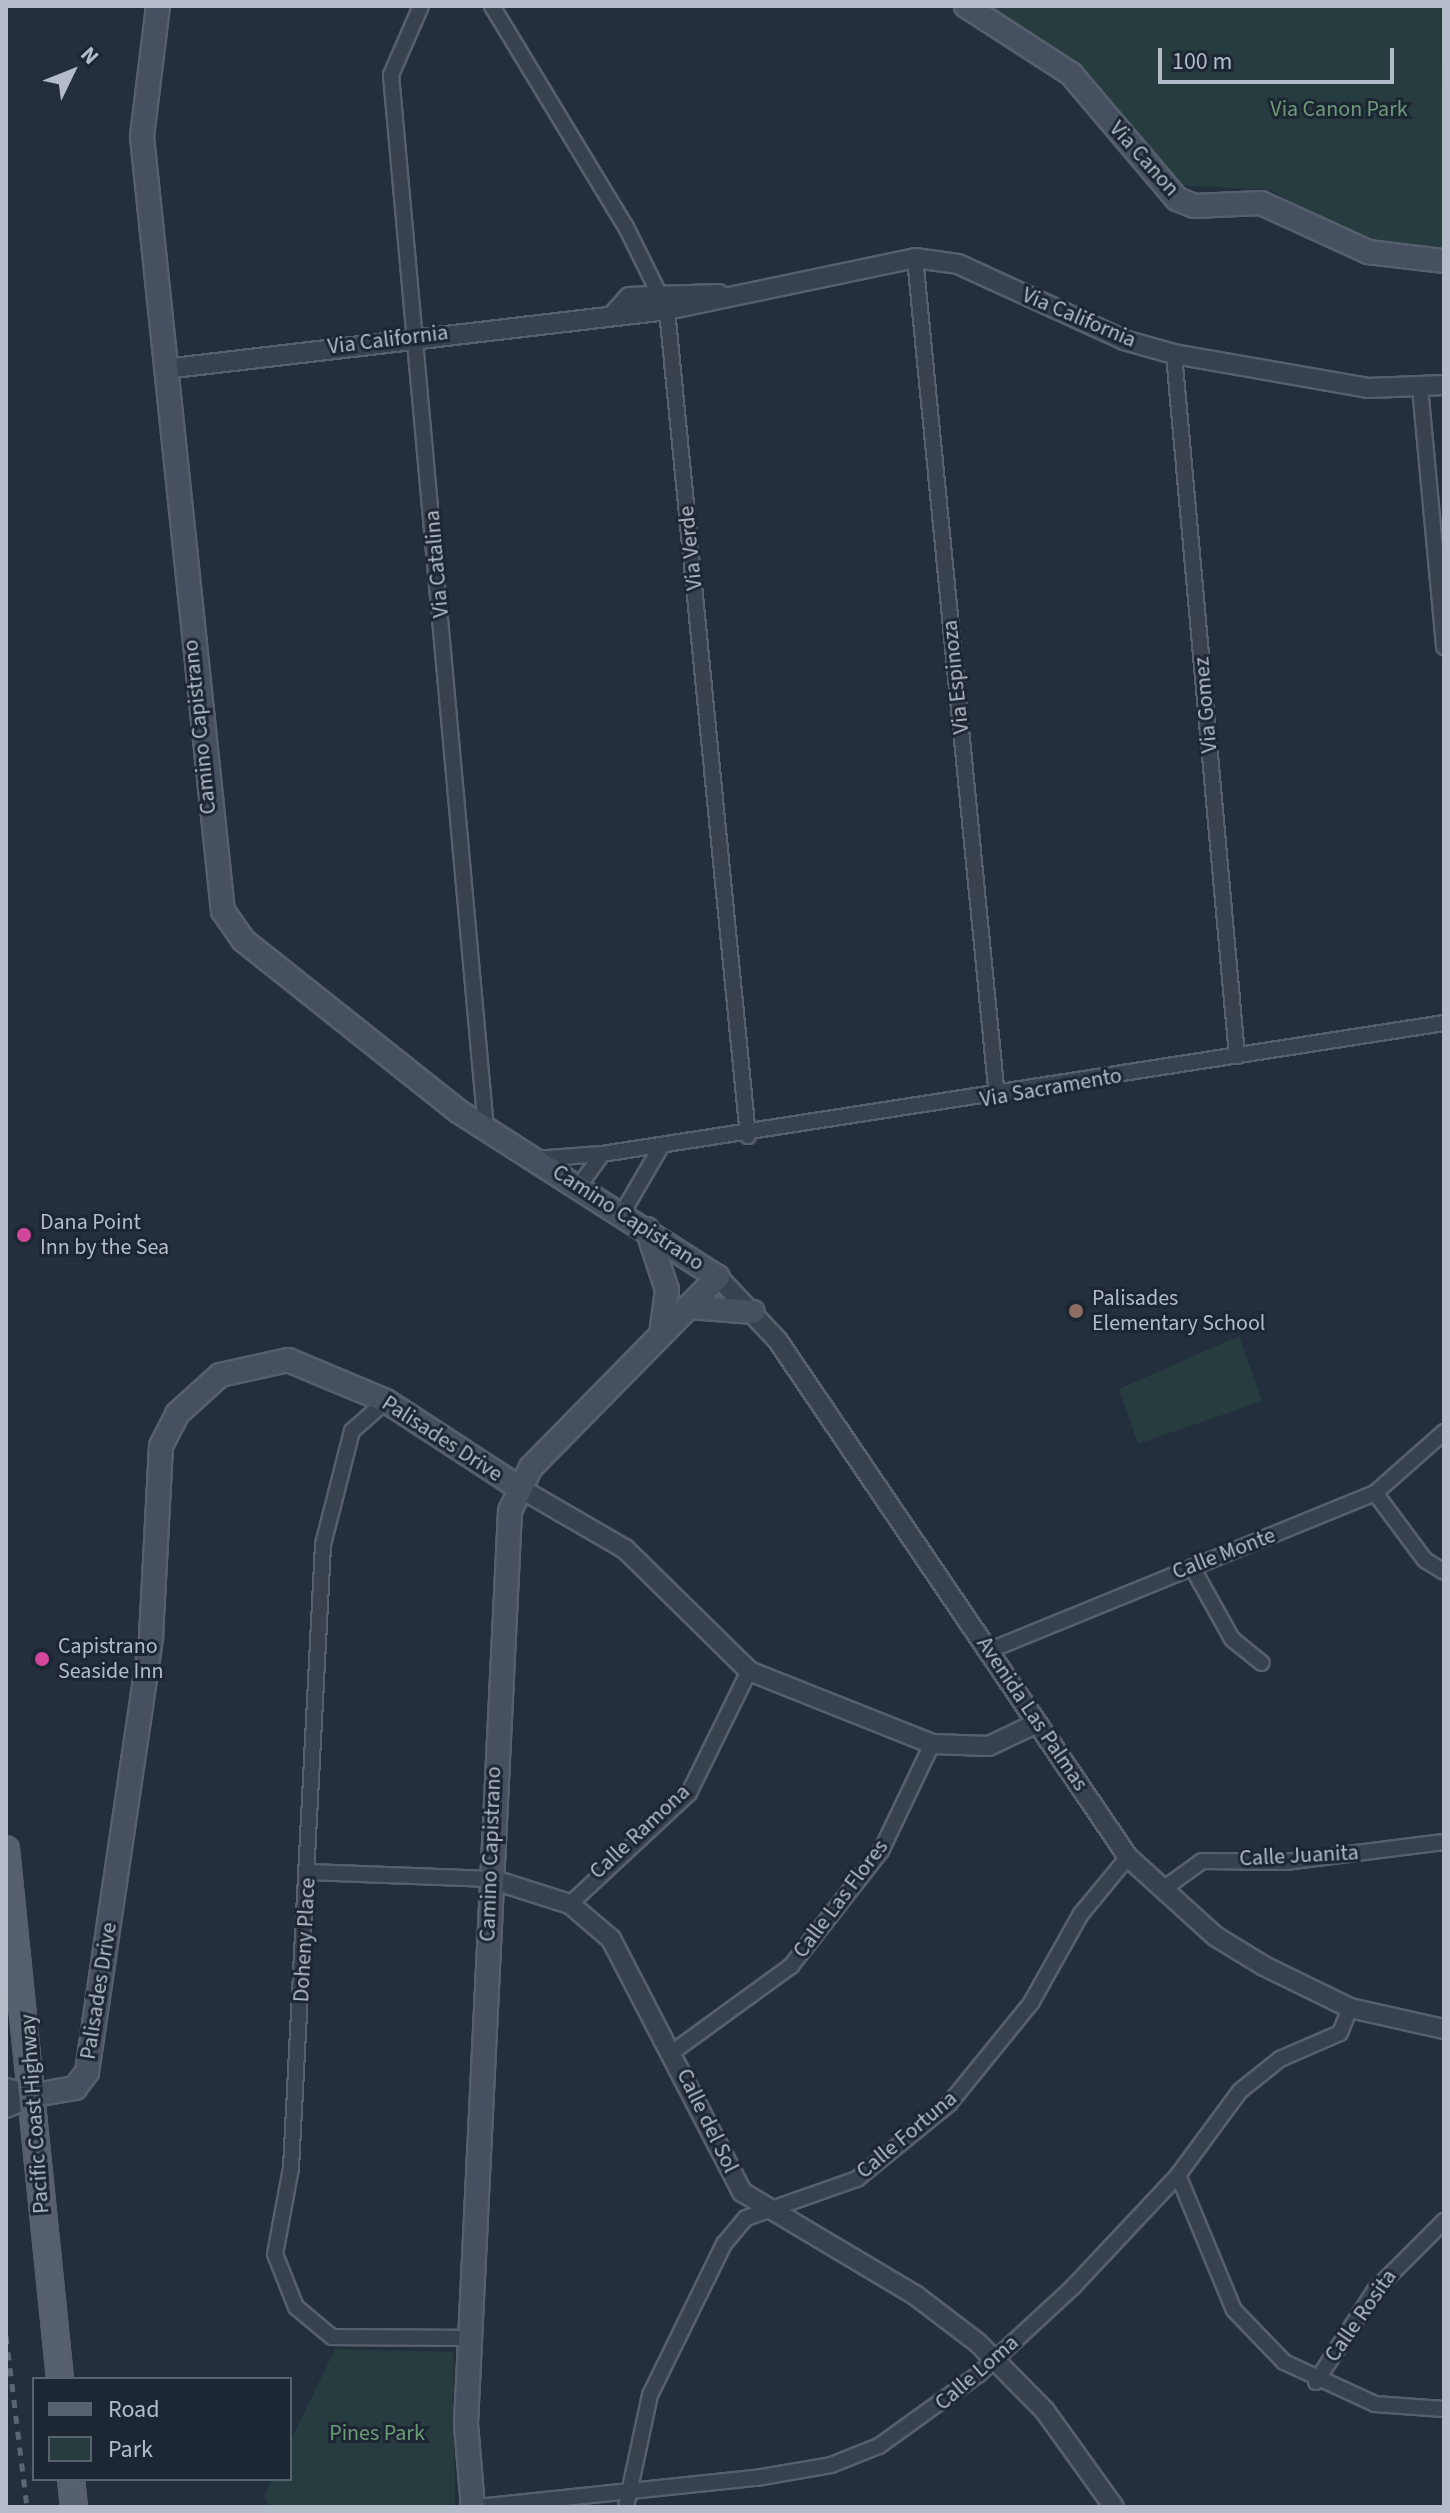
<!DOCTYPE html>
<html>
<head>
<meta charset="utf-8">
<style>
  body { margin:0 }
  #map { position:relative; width:1450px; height:2513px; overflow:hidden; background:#242f3e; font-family:"Source Sans 3",sans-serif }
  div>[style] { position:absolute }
  .green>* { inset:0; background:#263c3f }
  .roads { filter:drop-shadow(2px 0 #565f6c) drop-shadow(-2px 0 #565f6c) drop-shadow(0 2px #565f6c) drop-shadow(0 -2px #565f6c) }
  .minor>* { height:14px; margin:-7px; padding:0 7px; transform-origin:7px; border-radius:7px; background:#38414e }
  .tertiary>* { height:18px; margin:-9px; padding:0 9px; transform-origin:9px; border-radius:9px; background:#38414e }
  .secondary>* { height:22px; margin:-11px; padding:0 11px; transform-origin:11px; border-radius:11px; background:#465061 }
  .primary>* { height:24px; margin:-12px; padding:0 12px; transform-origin:12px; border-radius:12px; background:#56606e }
  .rail>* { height:5px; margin-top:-2.5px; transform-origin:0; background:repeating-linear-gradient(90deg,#5a6575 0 8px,transparent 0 16px) }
  .dots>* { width:22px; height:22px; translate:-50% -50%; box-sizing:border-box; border:4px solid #1d2633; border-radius:50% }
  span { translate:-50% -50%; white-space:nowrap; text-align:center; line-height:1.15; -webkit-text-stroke:6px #1d2633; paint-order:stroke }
  .park-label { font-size:22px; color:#6b9a76 }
  .street-label { font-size:22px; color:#b4bcc9 }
  .poi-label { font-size:22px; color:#b4bcc9 }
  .left { translate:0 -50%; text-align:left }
  .frame { position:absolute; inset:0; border:8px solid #b4bcc9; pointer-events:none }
  .legend { position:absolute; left:32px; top:2377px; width:260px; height:104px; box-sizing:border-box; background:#1d2633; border:2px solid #59626f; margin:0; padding:10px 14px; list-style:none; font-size:24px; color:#b4bcc9 }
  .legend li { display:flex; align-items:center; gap:16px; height:40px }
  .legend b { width:40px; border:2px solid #59626f }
  .north { position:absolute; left:32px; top:32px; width:80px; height:80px; -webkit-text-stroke:6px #1d2633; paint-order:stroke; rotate:47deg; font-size:22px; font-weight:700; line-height:32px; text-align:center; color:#b4bcc9 }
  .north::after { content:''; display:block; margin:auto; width:28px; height:36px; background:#b4bcc9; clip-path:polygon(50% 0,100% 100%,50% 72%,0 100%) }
  .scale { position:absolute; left:1158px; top:48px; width:236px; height:36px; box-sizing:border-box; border:4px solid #b4bcc9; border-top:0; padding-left:10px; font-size:24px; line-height:28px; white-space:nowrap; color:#b4bcc9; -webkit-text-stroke:6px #1d2633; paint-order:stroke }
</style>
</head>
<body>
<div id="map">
  <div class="green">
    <i style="clip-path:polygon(991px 6px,1441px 6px,1444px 256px,1412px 259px,1321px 221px,1271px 190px,1177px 185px,1088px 82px)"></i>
    <i style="clip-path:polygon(1239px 1336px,1262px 1401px,1138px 1444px,1119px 1389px)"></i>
    <i style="clip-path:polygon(335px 2349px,453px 2352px,455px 2507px,269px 2507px,264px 2496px,272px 2479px,290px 2479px,290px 2442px)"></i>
  </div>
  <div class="roads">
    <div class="minor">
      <i style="left:421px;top:6px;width:75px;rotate:113.5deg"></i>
      <i style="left:391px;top:75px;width:1058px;rotate:84.85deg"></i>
      <i style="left:492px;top:6px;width:258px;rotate:58.8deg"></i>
      <i style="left:626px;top:227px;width:93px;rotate:63.7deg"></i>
      <i style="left:667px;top:310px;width:830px;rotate:84.4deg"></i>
      <i style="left:915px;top:258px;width:843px;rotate:84.42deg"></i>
      <i style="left:1174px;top:354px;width:705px;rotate:84.87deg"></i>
      <i style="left:1420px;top:387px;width:261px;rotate:84.7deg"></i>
      <i style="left:535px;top:1159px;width:67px;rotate:-4.3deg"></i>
      <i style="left:579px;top:1186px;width:39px;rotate:-54deg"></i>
      <i style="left:602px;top:1154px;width:852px;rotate:-8.84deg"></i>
      <i style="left:623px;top:1212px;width:72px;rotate:-59.9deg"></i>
      <i style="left:386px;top:1401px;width:45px;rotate:138.6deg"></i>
      <i style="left:352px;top:1431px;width:118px;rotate:104.3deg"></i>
      <i style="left:323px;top:1545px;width:624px;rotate:92.94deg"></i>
      <i style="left:291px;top:2168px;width:87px;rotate:100.5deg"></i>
      <i style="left:275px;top:2254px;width:57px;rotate:68.4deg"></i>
      <i style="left:296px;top:2307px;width:47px;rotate:39.8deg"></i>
      <i style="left:332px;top:2337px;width:137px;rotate:0.4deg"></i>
      <i style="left:1375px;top:1493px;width:84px;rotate:53.3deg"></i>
      <i style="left:1425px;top:1560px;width:22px;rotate:32deg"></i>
      <i style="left:1192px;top:1567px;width:82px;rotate:60.9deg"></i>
      <i style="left:1232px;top:1639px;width:38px;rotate:39deg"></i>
      <i style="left:988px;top:1651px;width:418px;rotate:-22.2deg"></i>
      <i style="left:1375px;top:1493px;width:92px;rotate:-41.5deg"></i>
      <i style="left:309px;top:1872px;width:182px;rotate:2.2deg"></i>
      <i style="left:1162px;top:1890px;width:49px;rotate:-35.9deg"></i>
      <i style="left:1202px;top:1861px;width:83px;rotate:0.7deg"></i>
      <i style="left:1285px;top:1862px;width:160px;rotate:-7.2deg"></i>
      <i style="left:570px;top:1904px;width:163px;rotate:-43deg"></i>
      <i style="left:689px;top:1793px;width:136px;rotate:-63.8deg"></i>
      <i style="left:674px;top:2051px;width:145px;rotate:-36deg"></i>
      <i style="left:791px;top:1966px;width:146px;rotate:-52deg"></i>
      <i style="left:881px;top:1851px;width:119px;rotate:-64.5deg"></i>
      <i style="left:1178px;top:2175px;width:146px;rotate:67.5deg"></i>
      <i style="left:1234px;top:2310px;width:72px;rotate:46.1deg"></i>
      <i style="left:1284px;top:2362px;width:100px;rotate:24.8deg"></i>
      <i style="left:1375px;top:2404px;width:69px;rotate:4.1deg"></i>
      <i style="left:1316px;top:2382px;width:109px;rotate:-57.3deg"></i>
      <i style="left:1375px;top:2290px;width:98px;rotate:-45deg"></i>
      <i style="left:478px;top:2507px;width:280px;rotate:-6deg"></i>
      <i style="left:756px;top:2478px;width:76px;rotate:-9.8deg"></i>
      <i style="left:831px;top:2465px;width:52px;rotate:-21.6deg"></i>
      <i style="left:879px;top:2446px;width:123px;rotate:-35.8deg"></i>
      <i style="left:979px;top:2374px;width:128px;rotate:-42.8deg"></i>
      <i style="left:1073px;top:2287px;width:154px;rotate:-46.8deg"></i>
      <i style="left:1178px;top:2175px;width:104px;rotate:-53.6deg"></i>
      <i style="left:1240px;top:2091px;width:51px;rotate:-38.7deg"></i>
      <i style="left:1280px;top:2059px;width:65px;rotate:-23.4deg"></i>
      <i style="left:1340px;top:2033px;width:27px;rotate:-68deg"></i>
      <i style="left:626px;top:2507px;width:115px;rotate:-77.9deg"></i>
      <i style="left:650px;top:2395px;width:168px;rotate:-63.9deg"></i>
      <i style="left:724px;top:2244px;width:34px;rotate:-50deg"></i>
      <i style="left:746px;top:2218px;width:118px;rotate:-19.4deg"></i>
      <i style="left:857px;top:2179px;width:119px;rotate:-39.2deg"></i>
      <i style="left:949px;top:2104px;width:130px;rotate:-50.9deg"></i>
      <i style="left:1031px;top:2003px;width:102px;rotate:-60.7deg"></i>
      <i style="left:1081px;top:1914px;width:74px;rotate:-50.5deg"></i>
    </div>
    <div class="tertiary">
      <i style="left:612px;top:316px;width:25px;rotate:-48deg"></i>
      <i style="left:629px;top:297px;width:90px;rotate:-1.9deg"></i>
      <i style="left:165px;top:369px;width:505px;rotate:-6.7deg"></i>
      <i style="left:667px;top:310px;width:253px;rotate:-11.8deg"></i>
      <i style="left:915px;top:258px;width:43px;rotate:7.9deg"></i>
      <i style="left:958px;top:264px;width:183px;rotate:24.6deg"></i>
      <i style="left:1124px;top:340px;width:52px;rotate:15.6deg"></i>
      <i style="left:1174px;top:354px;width:198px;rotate:9.9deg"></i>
      <i style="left:1369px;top:388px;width:75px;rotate:-2.3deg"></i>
      <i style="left:718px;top:1277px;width:88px;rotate:46.8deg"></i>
      <i style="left:778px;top:1341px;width:624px;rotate:55.85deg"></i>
      <i style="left:1128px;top:1857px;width:118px;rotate:42.2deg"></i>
      <i style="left:1215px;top:1936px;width:57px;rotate:31.5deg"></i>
      <i style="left:1264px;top:1966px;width:96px;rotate:26deg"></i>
      <i style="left:1350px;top:2008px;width:96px;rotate:12.6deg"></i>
      <i style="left:518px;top:1487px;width:124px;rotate:30.1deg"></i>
      <i style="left:625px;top:1549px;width:174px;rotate:44.5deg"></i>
      <i style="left:749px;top:1671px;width:197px;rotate:21.7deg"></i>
      <i style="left:932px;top:1744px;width:57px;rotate:2deg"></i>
      <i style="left:989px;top:1746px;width:53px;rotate:-25.6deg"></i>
      <i style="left:491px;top:1879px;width:83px;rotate:17.6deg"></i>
      <i style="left:570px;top:1904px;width:54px;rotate:40.5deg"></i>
      <i style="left:611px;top:1939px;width:285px;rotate:62.6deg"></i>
      <i style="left:742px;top:2192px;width:201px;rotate:30.8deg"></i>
      <i style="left:915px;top:2295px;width:79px;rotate:37.3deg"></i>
      <i style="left:978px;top:2343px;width:95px;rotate:45.4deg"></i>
      <i style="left:1045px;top:2411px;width:118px;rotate:54.3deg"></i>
      <i style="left:6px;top:2088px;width:30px;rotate:14deg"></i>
      <i style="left:6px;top:2108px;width:32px;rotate:-24deg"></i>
    </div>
    <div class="secondary">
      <i style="left:158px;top:6px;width:132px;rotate:97deg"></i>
      <i style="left:142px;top:137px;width:778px;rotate:84.03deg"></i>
      <i style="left:223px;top:911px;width:35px;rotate:55deg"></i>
      <i style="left:243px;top:940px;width:275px;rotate:38.5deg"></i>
      <i style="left:458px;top:1111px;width:308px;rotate:32.6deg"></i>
      <i style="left:718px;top:1277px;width:267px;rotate:134.5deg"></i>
      <i style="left:531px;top:1467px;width:49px;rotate:115.5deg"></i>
      <i style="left:510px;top:1511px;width:914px;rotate:92.76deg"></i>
      <i style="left:466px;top:2424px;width:83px;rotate:85.2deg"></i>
      <i style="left:966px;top:6px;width:125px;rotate:32.9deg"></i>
      <i style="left:1071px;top:74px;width:164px;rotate:49.7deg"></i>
      <i style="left:1177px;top:199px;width:18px;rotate:22deg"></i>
      <i style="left:1194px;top:206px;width:67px;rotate:-2.6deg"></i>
      <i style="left:1261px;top:203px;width:118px;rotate:24.6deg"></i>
      <i style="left:1368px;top:252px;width:77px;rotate:6.8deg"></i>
      <i style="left:647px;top:1229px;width:64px;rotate:71.8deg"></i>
      <i style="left:667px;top:1290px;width:45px;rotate:97.6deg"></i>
      <i style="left:688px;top:1307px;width:65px;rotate:4.4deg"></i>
      <i style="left:35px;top:2095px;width:41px;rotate:-9.9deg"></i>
      <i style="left:75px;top:2088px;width:20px;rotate:-53deg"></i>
      <i style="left:87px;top:2072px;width:440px;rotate:-81.6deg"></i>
      <i style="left:151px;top:1637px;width:191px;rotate:-87deg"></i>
      <i style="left:161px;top:1446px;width:36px;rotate:-63deg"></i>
      <i style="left:177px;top:1414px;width:58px;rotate:-42.2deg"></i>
      <i style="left:220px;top:1375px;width:70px;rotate:-12.4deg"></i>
      <i style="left:288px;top:1360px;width:106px;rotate:22.7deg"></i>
      <i style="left:386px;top:1401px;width:158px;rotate:33.1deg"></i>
    </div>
    <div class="primary">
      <i style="left:6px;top:1849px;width:533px;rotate:84.18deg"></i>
      <i style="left:71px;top:2479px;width:28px;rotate:84deg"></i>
    </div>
  </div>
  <div class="rail">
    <i style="left:6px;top:2336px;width:172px;rotate:83deg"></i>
  </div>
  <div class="dots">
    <i style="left:24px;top:1235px;background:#d1479c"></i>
    <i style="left:1076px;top:1311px;background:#8d6e63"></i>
    <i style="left:42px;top:1659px;background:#d1479c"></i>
  </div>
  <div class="park-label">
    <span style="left:1339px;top:110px">Via Canon Park</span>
    <span style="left:377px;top:2434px">Pines Park</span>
  </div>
  <div class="street-label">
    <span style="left:1144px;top:159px;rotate:48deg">Via Canon</span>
    <span style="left:1079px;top:318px;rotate:23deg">Via California</span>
    <span style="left:388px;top:340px;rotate:-7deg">Via California</span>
    <span style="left:691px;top:548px;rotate:-96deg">Via Verde</span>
    <span style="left:437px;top:564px;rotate:-95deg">Via Catalina</span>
    <span style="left:956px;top:677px;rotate:-96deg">Via Espinoza</span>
    <span style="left:1206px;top:705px;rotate:-95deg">Via Gomez</span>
    <span style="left:200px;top:727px;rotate:-96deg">Camino Capistrano</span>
    <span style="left:1051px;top:1088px;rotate:-10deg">Via Sacramento</span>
    <span style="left:628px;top:1218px;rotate:33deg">Camino Capistrano</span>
    <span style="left:442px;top:1439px;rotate:33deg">Palisades Drive</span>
    <span style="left:1224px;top:1554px;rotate:-21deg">Calle Monte</span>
    <span style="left:1032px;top:1714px;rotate:56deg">Avenida Las Palmas</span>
    <span style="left:640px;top:1832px;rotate:-43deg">Calle Ramona</span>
    <span style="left:491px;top:1854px;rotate:-88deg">Camino Capistrano</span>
    <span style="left:1299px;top:1856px;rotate:-3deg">Calle Juanita</span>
    <span style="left:841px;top:1899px;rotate:-53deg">Calle Las Flores</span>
    <span style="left:305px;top:1940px;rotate:-87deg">Doheny Place</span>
    <span style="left:99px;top:1991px;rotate:-81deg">Palisades Drive</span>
    <span style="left:35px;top:2114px;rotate:-94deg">Pacific Coast Highway</span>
    <span style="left:707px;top:2121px;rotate:64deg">Calle del Sol</span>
    <span style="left:907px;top:2135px;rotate:-40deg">Calle Fortuna</span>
    <span style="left:1361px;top:2316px;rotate:-55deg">Calle Rosita</span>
    <span style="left:977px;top:2373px;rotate:-41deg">Calle Loma</span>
  </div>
  <div class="poi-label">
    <span class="left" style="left:40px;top:1235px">Dana Point<br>Inn by the Sea</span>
    <span class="left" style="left:1092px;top:1311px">Palisades<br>Elementary School</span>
    <span class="left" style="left:58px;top:1659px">Capistrano<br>Seaside Inn</span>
  </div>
  <div class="frame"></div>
  <ul class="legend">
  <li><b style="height:10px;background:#56606e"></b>Road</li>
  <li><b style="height:22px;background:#263c3f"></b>Park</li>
  </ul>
  <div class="north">N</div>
  <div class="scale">100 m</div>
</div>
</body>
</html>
